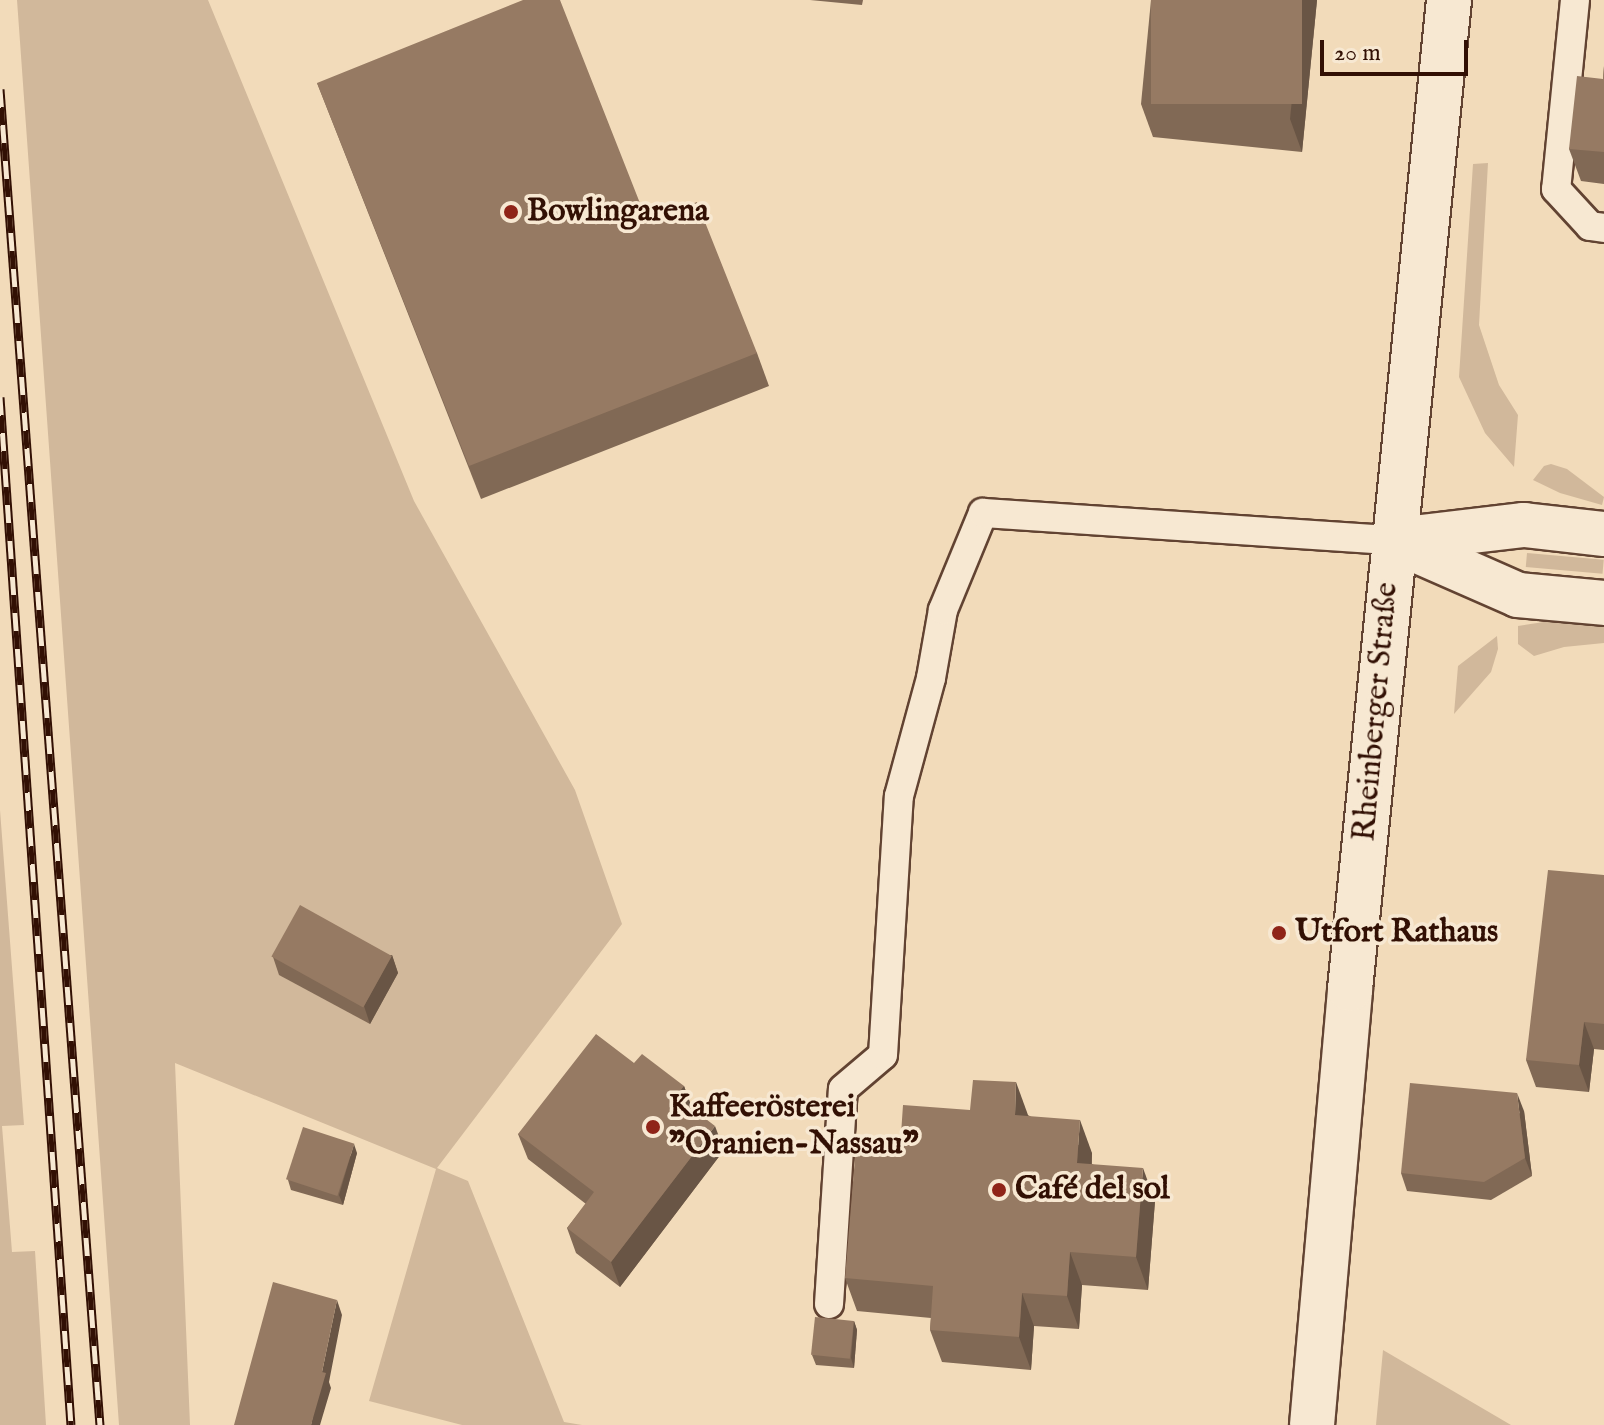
<!DOCTYPE html>
<html>
<head>
<meta charset="utf-8">
<style>
  body { margin:0 }
  #map { position:relative; width:1604px; height:1425px; overflow:hidden; background:#f2dbba; font-family:"IM FELL English",serif }
  div>[style] { position:absolute }
  .green>* { inset:0; background:#d1b89b; transform-origin:0 0 }
  .roads { filter:drop-shadow(2px 0 #624332) drop-shadow(-2px 0 #624332) drop-shadow(0 2px #624332) drop-shadow(0 -2px #624332) }
  .lane>* { height:28px; margin:-14px; padding:0 14px; transform-origin:14px; border-radius:14px; background:#f7e8d2 }
  .secondary>* { height:44px; margin:-22px; padding:0 22px; transform-origin:22px; border-radius:22px; background:#f7e8d2 }
  .rail>* { height:9px; margin-top:-4.5px; transform-origin:0; background:repeating-linear-gradient(90deg,#f7e8d2 0 18px,#321004 0 36px); box-sizing:border-box; border-block:2px solid #321004 }
  .wall>* { inset:0; background:#816955 }
  .shaded-wall>* { inset:0; background:#695545 }
  .building>* { inset:0; background:#967a63; transform-origin:0 0 }
  .dots>* { width:22px; height:22px; translate:-50% -50%; box-sizing:border-box; border:4px solid #f7e8d2; border-radius:50% }
  span { translate:-50% -50%; white-space:nowrap; text-align:center; line-height:1.15; -webkit-text-stroke:7px #f7e8d2; paint-order:stroke }
  .poi-label { font-size:32px; color:#321004; font-weight:700 }
  .left { translate:0 -50%; text-align:left }
  .street-label { font-size:32px; color:#321004 }
  .scale { position:absolute; left:1320px; top:40px; width:148px; height:36px; box-sizing:border-box; border:4px solid #321004; border-top:0; padding-left:10px; font-size:24px; line-height:28px; white-space:nowrap; color:#321004; -webkit-text-stroke:6px #f7e8d2; paint-order:stroke }
</style>
</head>
<body>
<div id="map">
  <div class="green">
    <i style="clip-path:polygon(17px 0,208px 0,414px 501px,575px 790px,622px 924px,437px 1168px,468px 1181px,564px 1422px,582px 1425px,462px 1425px,369px 1401px,436px 1169px,175px 1063px,190px 1425px,119px 1425px)"></i>
    <i style="clip-path:polygon(1488px 163px,1479px 325px,1499px 385px,1518px 415px,1514px 467px,1485px 433px,1459px 377px,1473px 164px)"></i>
    <i style="clip-path:polygon(1551px 464px,1567px 469px,1604px 497px,1602px 505px,1560px 493px,1533px 480px,1544px 466px)"></i>
    <i style="left:1527px;top:553px;width:77px;height:14px;rotate:5deg"></i>
    <i style="clip-path:polygon(1577px 617px,1604px 617px,1604px 643px,1564px 647px,1534px 656px,1518px 644px,1518px 626px)"></i>
    <i style="clip-path:polygon(1497px 636px,1498px 649px,1491px 672px,1454px 714px,1458px 666px)"></i>
    <i style="clip-path:polygon(0 810px,24px 1125px,2px 1126px,12px 1252px,35px 1251px,46px 1425px,0 1425px)"></i>
    <i style="clip-path:polygon(1383px 1350px,1511px 1425px,1376px 1425px)"></i>
  </div>
  <div class="roads">
    <div class="lane">
      <i style="left:1575px;top:0;width:190px;rotate:95.7deg"></i>
      <i style="left:1556px;top:189px;width:50px;rotate:47.4deg"></i>
      <i style="left:1590px;top:226px;width:14px;rotate:8deg"></i>
      <i style="left:829px;top:1304px;width:215px;rotate:-86.3deg"></i>
      <i style="left:843px;top:1089px;width:52px;rotate:-40.4deg"></i>
      <i style="left:883px;top:1055px;width:259px;rotate:-86.5deg"></i>
      <i style="left:899px;top:796px;width:122px;rotate:-74.8deg"></i>
      <i style="left:931px;top:678px;width:69px;rotate:-80deg"></i>
      <i style="left:943px;top:610px;width:105px;rotate:-67.6deg"></i>
      <i style="left:983px;top:513px;width:411px;rotate:3.8deg"></i>
    </div>
    <div class="secondary">
      <i style="left:1393px;top:540px;width:137px;rotate:23.7deg"></i>
      <i style="left:1518px;top:595px;width:86px;rotate:5.3deg"></i>
      <i style="left:1396px;top:540px;width:129px;rotate:-6.7deg"></i>
      <i style="left:1524px;top:525px;width:81px;rotate:6.4deg"></i>
      <i style="left:1312px;top:1425px;width:438px;rotate:-85deg"></i>
      <i style="left:1350px;top:989px;width:994px;rotate:-84.28deg"></i>
    </div>
  </div>
  <div class="rail">
    <i style="left:0;top:89px;width:1340px;rotate:85.72deg"></i>
    <i style="left:0;top:397px;width:1030px;rotate:86.05deg"></i>
  </div>
  <div class="wall">
    <i style="clip-path:polygon(810px 0,863px 0,862px 5px)"></i>
    <i style="clip-path:polygon(1151px 0,1317px 0,1302px 152px,1153px 137px,1141px 104px)"></i>
    <i style="clip-path:polygon(1604px 66px,1604px 184px,1581px 181px,1569px 149px,1603px 79px)"></i>
    <i style="clip-path:polygon(317px 83px,647px 221px,757px 353px,769px 386px,481px 499px)"></i>
    <i style="clip-path:polygon(1604px 875px,1604px 1050px,1594px 1049px,1589px 1092px,1536px 1087px,1526px 1060px)"></i>
    <i style="clip-path:polygon(392px 955px,398px 973px,370px 1024px,279px 975px,273px 957px)"></i>
    <i style="clip-path:polygon(684px 1086px,692px 1108px,724px 1150px,620px 1287px,576px 1253px,567px 1228px,586px 1204px,528px 1159px,518px 1134px)"></i>
    <i style="clip-path:polygon(1524px 1111px,1532px 1176px,1491px 1200px,1407px 1191px,1401px 1173px)"></i>
    <i style="clip-path:polygon(1028px 1115px,1092px 1153px,1092px 1164px,1155px 1201px,1148px 1290px,1082px 1285px,1079px 1329px,1034px 1326px,1031px 1370px,942px 1362px,930px 1330px,931px 1318px,857px 1311px,845px 1278px,900px 1149px)"></i>
    <i style="clip-path:polygon(357px 1153px,343px 1205px,291px 1190px,288px 1180px)"></i>
    <i style="clip-path:polygon(854px 1321px,857px 1330px,854px 1368px,816px 1365px,812px 1355px)"></i>
  </div>
  <div class="shaded-wall">
    <i style="clip-path:polygon(1302px 0,1317px 0,1302px 152px,1290px 119px)"></i>
    <i style="clip-path:polygon(392px 955px,398px 973px,370px 1024px,364px 1006px)"></i>
    <i style="clip-path:polygon(1584px 1022px,1594px 1049px,1589px 1092px,1579px 1065px)"></i>
    <i style="clip-path:polygon(1016px 1082px,1028px 1115px,1027px 1148px,1015px 1115px)"></i>
    <i style="clip-path:polygon(684px 1086px,693px 1111px,676px 1096px)"></i>
    <i style="clip-path:polygon(1517px 1093px,1524px 1111px,1532px 1176px,1525px 1158px)"></i>
    <i style="clip-path:polygon(1080px 1120px,1092px 1153px,1089px 1196px,1077px 1163px)"></i>
    <i style="clip-path:polygon(715px 1126px,724px 1150px,620px 1287px,611px 1262px)"></i>
    <i style="clip-path:polygon(354px 1144px,357px 1153px,343px 1205px,339px 1195px)"></i>
    <i style="clip-path:polygon(1143px 1168px,1155px 1201px,1148px 1290px,1136px 1257px)"></i>
    <i style="clip-path:polygon(1070px 1252px,1082px 1285px,1079px 1329px,1067px 1296px)"></i>
    <i style="clip-path:polygon(1022px 1293px,1034px 1326px,1031px 1370px,1019px 1337px)"></i>
    <i style="clip-path:polygon(337px 1300px,342px 1315px,329px 1382px,331px 1388px,320px 1425px,311px 1425px)"></i>
    <i style="clip-path:polygon(854px 1321px,857px 1330px,854px 1368px,851px 1358px)"></i>
  </div>
  <div class="building">
    <i style="clip-path:polygon(523px 0,560px 0,647px 221px,697px 202px,757px 353px,469px 466px,317px 83px)"></i>
    <i style="left:1151px;top:0;width:151px;height:104px"></i>
    <i style="clip-path:polygon(1604px 66px,1604px 152px,1569px 149px,1577px 76px,1603px 79px)"></i>
    <i style="clip-path:polygon(1548px 870px,1604px 875px,1604px 1024px,1584px 1022px,1579px 1065px,1526px 1060px)"></i>
    <i style="left:300px;top:905px;width:105px;height:59px;rotate:29deg"></i>
    <i style="clip-path:polygon(596px 1034px,634px 1063px,642px 1054px,684px 1086px,676px 1096px,715px 1126px,611px 1262px,567px 1228px,594px 1192px,518px 1134px)"></i>
    <i style="clip-path:polygon(973px 1080px,1016px 1082px,1015px 1115px,1080px 1120px,1077px 1163px,1143px 1168px,1136px 1257px,1070px 1252px,1067px 1296px,1022px 1293px,1019px 1337px,930px 1330px,933px 1286px,845px 1278px,856px 1146px,900px 1149px,903px 1105px,970px 1110px)"></i>
    <i style="clip-path:polygon(1410px 1083px,1517px 1093px,1525px 1158px,1484px 1182px,1401px 1173px)"></i>
    <i style="left:303px;top:1127px;width:54px;height:55px;rotate:18deg"></i>
    <i style="clip-path:polygon(273px 1282px,337px 1300px,322px 1372px,326px 1373px,311px 1425px,234px 1425px)"></i>
    <i style="left:815px;top:1317px;width:39px;height:38px;rotate:6deg"></i>
  </div>
  <div class="dots">
    <i style="left:511px;top:212px;background:#8f2418"></i>
    <i style="left:1279px;top:933px;background:#8f2418"></i>
    <i style="left:653px;top:1127px;background:#8f2418"></i>
    <i style="left:999px;top:1190px;background:#8f2418"></i>
  </div>
  <div class="poi-label">
    <span class="left" style="left:527px;top:212px">Bowlingarena</span>
    <span class="left" style="left:1295px;top:933px">Utfort Rathaus</span>
    <span class="left" style="left:669px;top:1127px">Kaffeerösterei<br>"Oranien-Nassau"</span>
    <span class="left" style="left:1015px;top:1190px">Café del sol</span>
  </div>
  <div class="street-label">
    <span style="left:1377px;top:712px;rotate:-85deg">Rheinberger Straße</span>
  </div>
  <div class="scale">20 m</div>
</div>
</body>
</html>
